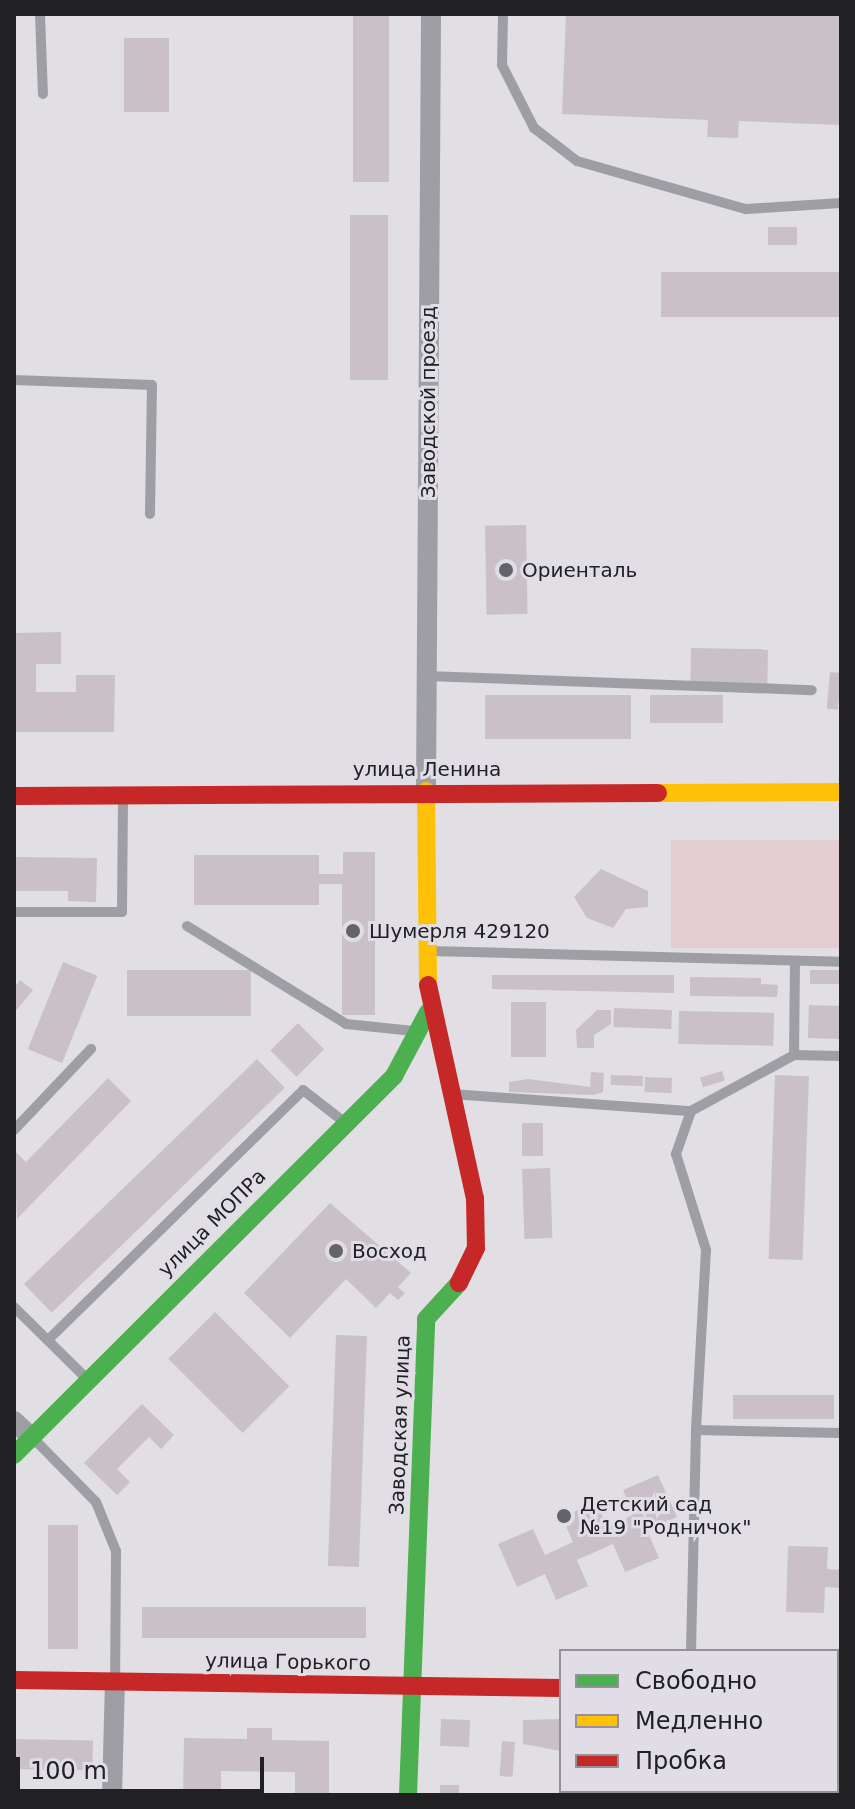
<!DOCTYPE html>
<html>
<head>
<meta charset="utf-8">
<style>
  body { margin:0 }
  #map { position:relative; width:855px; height:1809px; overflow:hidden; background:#e1dfe4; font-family:"DejaVu Sans",sans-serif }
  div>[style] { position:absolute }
  .green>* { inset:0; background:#e3cdd1; transform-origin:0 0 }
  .building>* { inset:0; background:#c9c1c7; transform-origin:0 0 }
  .lane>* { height:10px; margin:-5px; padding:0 5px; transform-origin:5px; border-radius:5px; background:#9e9fa4 }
  .street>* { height:20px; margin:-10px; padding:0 10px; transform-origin:10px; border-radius:10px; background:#9e9fa4 }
  .fast>* { height:18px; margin:-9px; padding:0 9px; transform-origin:9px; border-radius:9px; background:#4caf50 }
  .slow>* { height:18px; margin:-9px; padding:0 9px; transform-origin:9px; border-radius:9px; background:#ffc107 }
  .jam>* { height:18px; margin:-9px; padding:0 9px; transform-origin:9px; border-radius:9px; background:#c62828 }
  .dots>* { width:22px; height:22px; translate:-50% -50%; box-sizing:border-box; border:4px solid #e1dde6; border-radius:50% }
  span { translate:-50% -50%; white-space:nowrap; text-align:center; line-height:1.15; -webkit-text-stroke:6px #e1dde6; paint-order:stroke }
  .street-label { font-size:20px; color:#212023 }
  .poi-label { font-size:20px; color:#212023 }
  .left { translate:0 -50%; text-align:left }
  .frame { position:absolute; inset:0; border:16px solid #212023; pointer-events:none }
  .legend { position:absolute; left:559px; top:1649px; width:280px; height:144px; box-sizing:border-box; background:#e1dde6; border:2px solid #949198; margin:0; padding:10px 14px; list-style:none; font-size:24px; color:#212023 }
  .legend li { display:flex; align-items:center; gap:16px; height:40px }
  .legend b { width:40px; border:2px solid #949198 }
  .scale { position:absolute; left:16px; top:1757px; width:248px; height:36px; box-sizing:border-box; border:4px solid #212023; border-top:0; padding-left:10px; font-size:24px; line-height:28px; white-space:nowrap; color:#212023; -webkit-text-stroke:6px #e1dde6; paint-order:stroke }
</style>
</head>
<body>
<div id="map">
  <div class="green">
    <i style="left:841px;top:840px;width:108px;height:170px;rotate:90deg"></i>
  </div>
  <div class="building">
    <i style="left:353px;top:14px;width:36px;height:168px"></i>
    <i style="clip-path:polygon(566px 14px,841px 14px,841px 125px,739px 121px,738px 138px,707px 137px,708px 120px,562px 114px)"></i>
    <i style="left:124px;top:38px;width:45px;height:74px"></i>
    <i style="left:350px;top:215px;width:38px;height:165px"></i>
    <i style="left:768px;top:227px;width:29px;height:18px"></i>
    <i style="left:661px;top:272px;width:180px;height:45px"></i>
    <i style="left:526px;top:525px;width:89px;height:41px;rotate:89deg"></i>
    <i style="clip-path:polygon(61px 632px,61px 664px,36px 664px,36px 692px,76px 692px,76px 675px,115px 675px,114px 732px,14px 732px,14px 633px)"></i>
    <i style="left:691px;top:648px;width:77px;height:35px;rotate:1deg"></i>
    <i style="left:830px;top:672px;width:11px;height:37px;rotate:5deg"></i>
    <i style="left:485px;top:695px;width:146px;height:44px"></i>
    <i style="left:650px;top:695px;width:73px;height:28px"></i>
    <i style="clip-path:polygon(343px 852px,375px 852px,375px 1015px,342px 1015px,342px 884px,319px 884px,319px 905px,194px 905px,194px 855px,319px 855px,319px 874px,343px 874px)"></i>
    <i style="clip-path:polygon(14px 857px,97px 858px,96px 902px,68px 901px,68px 891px,14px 891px)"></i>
    <i style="clip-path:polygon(601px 869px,648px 891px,648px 907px,626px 909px,613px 928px,587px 918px,574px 897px)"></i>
    <i style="left:63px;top:962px;width:37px;height:94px;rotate:22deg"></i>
    <i style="left:127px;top:970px;width:124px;height:46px"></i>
    <i style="left:810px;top:970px;width:31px;height:14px"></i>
    <i style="clip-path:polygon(492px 975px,674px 975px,674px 993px,492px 989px)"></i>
    <i style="clip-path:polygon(690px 977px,761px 978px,761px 984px,778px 985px,777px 997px,690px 996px)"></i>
    <i style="clip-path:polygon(20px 980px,33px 990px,14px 1013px,14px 988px)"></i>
    <i style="left:511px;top:1002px;width:35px;height:55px"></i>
    <i style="left:809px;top:1005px;width:32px;height:33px;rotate:2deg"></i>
    <i style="left:614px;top:1008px;width:58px;height:19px;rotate:2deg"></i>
    <i style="clip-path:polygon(597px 1010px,611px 1010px,611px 1024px,594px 1035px,594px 1048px,577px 1048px,576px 1030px)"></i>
    <i style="left:679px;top:1011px;width:95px;height:33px;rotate:1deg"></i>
    <i style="left:298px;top:1023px;width:37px;height:39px;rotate:45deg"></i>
    <i style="left:257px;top:1059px;width:40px;height:324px;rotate:46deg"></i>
    <i style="left:722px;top:1071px;width:10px;height:23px;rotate:73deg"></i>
    <i style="clip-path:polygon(591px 1072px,604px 1073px,603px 1092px,594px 1095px,509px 1092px,509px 1082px,528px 1079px,590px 1087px)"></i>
    <i style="left:611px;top:1075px;width:32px;height:10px;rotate:2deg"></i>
    <i style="left:775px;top:1075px;width:34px;height:184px;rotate:2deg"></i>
    <i style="left:645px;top:1077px;width:27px;height:15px;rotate:2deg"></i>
    <i style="clip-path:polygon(108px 1078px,131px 1101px,17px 1219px,14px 1150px,26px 1162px)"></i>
    <i style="left:522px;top:1123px;width:21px;height:33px"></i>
    <i style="left:550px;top:1168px;width:70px;height:28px;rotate:88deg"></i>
    <i style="clip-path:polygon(330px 1203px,411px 1273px,398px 1287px,405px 1293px,398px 1300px,390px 1293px,376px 1308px,346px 1279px,290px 1338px,244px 1293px)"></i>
    <i style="left:215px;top:1312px;width:105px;height:66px;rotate:45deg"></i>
    <i style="left:336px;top:1335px;width:31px;height:231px;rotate:2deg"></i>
    <i style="left:834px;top:1395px;width:24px;height:101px;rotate:90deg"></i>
    <i style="clip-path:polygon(142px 1404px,174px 1435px,161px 1449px,149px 1437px,117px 1469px,130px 1482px,117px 1495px,84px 1463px)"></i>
    <i style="clip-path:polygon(658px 1475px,677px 1517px,647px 1530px,659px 1558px,625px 1572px,613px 1544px,577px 1560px,588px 1586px,556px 1600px,545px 1574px,517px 1587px,498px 1544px,533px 1529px,545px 1555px,573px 1542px,562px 1517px,596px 1502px,607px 1527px,633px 1515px,623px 1490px)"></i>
    <i style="left:48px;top:1525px;width:30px;height:124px"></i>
    <i style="clip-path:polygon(788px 1546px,828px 1547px,827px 1569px,841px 1570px,841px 1588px,825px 1587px,824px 1613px,786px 1612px)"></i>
    <i style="left:142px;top:1607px;width:224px;height:31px"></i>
    <i style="left:441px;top:1719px;width:29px;height:27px;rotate:2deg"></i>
    <i style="clip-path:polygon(561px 1719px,561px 1751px,523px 1744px,523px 1720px)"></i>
    <i style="clip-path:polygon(247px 1728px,272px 1728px,272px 1740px,329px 1741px,329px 1795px,295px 1795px,295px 1772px,221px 1771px,221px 1795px,183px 1795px,184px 1738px,247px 1739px)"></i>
    <i style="left:14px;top:1739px;width:79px;height:30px;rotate:1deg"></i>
    <i style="left:502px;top:1741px;width:13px;height:35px;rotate:4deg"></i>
    <i style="left:440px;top:1785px;width:19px;height:10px"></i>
  </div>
  <div class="lane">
    <i style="left:40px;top:14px;width:80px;rotate:87.9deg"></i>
    <i style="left:503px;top:14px;width:51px;rotate:91.1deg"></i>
    <i style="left:502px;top:65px;width:71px;rotate:63.1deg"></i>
    <i style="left:534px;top:128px;width:54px;rotate:37.5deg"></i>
    <i style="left:577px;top:161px;width:176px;rotate:15.9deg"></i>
    <i style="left:746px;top:209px;width:95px;rotate:-3.6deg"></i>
    <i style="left:14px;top:380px;width:138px;rotate:2.1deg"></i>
    <i style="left:152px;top:385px;width:129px;rotate:90.9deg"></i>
    <i style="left:426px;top:676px;width:386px;rotate:2.1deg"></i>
    <i style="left:14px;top:912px;width:108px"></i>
    <i style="left:122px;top:912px;width:114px;rotate:-89.5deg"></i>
    <i style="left:187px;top:926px;width:187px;rotate:31.6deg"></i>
    <i style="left:346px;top:1024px;width:68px;rotate:5.9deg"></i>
    <i style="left:430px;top:951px;width:411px;rotate:1.5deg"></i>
    <i style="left:795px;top:961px;width:94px;rotate:90.6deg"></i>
    <i style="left:794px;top:1055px;width:47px;rotate:1.2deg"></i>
    <i style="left:452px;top:1094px;width:240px;rotate:4.1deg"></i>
    <i style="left:691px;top:1111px;width:117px;rotate:-28.5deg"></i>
    <i style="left:691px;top:1111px;width:46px;rotate:109.2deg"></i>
    <i style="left:676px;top:1154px;width:101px;rotate:72.6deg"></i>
    <i style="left:706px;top:1250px;width:180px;rotate:93.2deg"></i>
    <i style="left:696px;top:1430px;width:145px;rotate:1.2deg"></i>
    <i style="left:14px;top:1130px;width:112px;rotate:-46.5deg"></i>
    <i style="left:14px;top:1307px;width:101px;rotate:44.6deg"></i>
    <i style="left:48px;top:1340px;width:357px;rotate:-44.4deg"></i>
    <i style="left:303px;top:1090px;width:51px;rotate:37.8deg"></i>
    <i style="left:34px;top:1439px;width:88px;rotate:45.5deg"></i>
    <i style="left:96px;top:1502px;width:53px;rotate:67.8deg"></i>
    <i style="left:116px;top:1551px;width:130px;rotate:90.4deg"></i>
    <i style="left:691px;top:1651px;width:221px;rotate:-88.7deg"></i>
  </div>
  <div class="street">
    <i style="left:426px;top:791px;width:777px;rotate:-89.63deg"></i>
    <i style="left:14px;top:1421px;width:25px;rotate:43deg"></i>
    <i style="left:112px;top:1795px;width:114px;rotate:-88.5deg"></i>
    <i style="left:703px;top:1795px;width:4px;rotate:-90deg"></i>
  </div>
  <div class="fast">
    <i style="left:14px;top:1455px;width:537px;rotate:-44.92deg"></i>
    <i style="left:394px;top:1076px;width:72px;rotate:-62deg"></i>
    <i style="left:408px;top:1795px;width:476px;rotate:-87.8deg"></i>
    <i style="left:426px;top:1319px;width:49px;rotate:-47.5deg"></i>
  </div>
  <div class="slow">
    <i style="left:426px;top:791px;width:194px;rotate:89.4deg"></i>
    <i style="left:658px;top:793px;width:183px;rotate:-0.3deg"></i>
    <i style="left:837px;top:1693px;width:4px"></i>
  </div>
  <div class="jam">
    <i style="left:14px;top:796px;width:644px;rotate:-0.27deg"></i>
    <i style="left:428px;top:985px;width:218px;rotate:77.6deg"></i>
    <i style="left:475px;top:1198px;width:50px;rotate:88.9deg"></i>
    <i style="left:476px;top:1248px;width:39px;rotate:116deg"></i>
    <i style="left:14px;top:1680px;width:547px;rotate:0.84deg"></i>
  </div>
  <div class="dots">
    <i style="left:506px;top:570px;background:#646367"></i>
    <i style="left:353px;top:931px;background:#646367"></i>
    <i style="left:336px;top:1251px;background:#646367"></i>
    <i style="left:564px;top:1516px;background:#646367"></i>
  </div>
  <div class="street-label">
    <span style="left:428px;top:402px;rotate:-90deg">Заводской проезд</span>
    <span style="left:427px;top:769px">улица Ленина</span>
    <span style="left:212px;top:1223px;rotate:-45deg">улица МОПРа</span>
    <span style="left:400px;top:1425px;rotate:-88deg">Заводская улица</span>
    <span style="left:288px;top:1662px;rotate:1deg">улица Горького</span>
  </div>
  <div class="poi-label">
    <span class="left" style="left:522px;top:570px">Ориенталь</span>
    <span class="left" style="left:369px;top:931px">Шумерля 429120</span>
    <span class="left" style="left:352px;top:1251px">Восход</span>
    <span class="left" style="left:580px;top:1516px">Детский сад<br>№19 "Родничок"</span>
  </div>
  <div class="frame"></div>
  <ul class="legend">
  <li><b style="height:10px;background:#4caf50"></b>Свободно</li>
  <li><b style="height:10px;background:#ffc107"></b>Медленно</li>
  <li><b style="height:10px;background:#c62828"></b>Пробка</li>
  </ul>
  <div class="scale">100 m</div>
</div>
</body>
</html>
